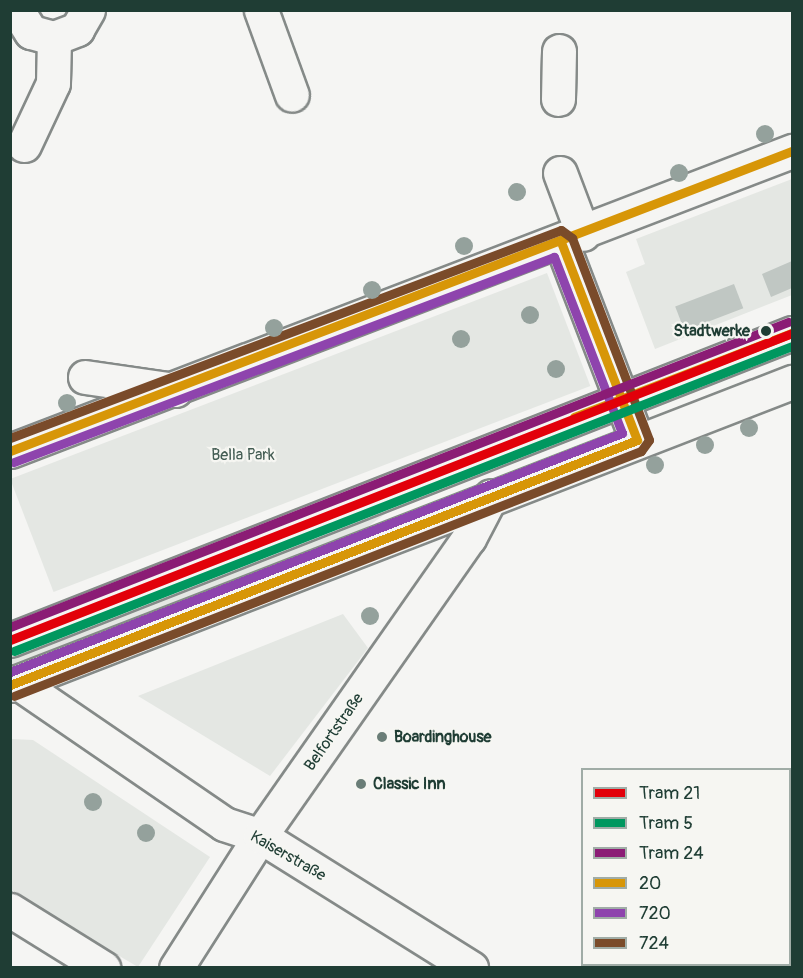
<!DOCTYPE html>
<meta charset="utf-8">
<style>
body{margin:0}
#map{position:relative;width:803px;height:978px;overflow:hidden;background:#f5f5f3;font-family:Pangolin,sans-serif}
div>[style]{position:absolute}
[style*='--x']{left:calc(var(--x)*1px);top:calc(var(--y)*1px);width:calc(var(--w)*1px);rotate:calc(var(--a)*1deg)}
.green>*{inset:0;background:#e4e7e3;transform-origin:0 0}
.water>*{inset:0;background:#c0c7c3;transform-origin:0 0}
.roads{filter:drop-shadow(2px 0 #858a88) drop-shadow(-2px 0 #858a88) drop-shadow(0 2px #858a88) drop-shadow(0 -2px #858a88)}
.minor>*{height:33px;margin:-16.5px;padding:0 16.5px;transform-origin:16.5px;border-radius:16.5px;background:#f5f5f3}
.major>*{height:33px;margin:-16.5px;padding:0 16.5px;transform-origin:16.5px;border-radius:16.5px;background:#f5f5f3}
.bus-1>*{height:9px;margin:-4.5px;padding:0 4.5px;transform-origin:4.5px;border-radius:4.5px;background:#d79608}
.bus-2>*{height:9px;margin:-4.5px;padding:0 4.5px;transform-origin:4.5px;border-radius:4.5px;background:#8e44ad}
.bus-3>*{height:9px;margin:-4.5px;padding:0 4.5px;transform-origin:4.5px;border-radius:4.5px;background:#7a4b2a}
.tram-1>*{height:9px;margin:-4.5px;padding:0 4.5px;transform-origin:4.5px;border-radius:4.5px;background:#e2000a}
.tram-2>*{height:9px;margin:-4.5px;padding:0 4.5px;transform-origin:4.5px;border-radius:4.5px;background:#00975f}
.tram-3>*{height:9px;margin:-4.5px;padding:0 4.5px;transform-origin:4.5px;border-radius:4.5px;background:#8b1c75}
.trees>*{width:18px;height:18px;margin:-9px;border-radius:50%;background:#94a19c}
.dots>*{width:16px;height:16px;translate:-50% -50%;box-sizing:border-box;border:3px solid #f6f6f2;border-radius:50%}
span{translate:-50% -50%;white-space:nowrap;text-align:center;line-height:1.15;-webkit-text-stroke:4.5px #f6f6f2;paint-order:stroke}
.stop-label{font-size:16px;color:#1f3d34;font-weight:700}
.right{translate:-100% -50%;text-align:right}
.park-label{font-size:16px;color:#445d54}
.street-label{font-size:16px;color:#1f3d34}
.poi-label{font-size:16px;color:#1f3d34;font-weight:700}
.left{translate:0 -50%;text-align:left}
.frame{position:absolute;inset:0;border:12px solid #1f3d34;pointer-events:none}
.legend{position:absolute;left:581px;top:768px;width:210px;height:198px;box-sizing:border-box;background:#f6f6f2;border:2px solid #a0aca6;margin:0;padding:8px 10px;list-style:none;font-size:18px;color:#1f3d34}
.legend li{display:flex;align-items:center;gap:12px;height:30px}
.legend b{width:30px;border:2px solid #a0aca6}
</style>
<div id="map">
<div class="green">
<i style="clip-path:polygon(792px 179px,792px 295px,655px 349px,626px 272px,645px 264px,636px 239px)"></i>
<i style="left:547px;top:273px;width:121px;height:575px;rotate:69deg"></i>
<i style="clip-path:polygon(399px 504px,359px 533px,11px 668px,11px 645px)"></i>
<i style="clip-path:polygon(343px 614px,368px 648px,270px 776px,138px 696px)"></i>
<i style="clip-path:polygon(12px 739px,33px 740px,210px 857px,138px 967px,11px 892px)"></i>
</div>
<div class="water">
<i style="clip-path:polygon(792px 261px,792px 288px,771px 297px,762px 274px)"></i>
<i style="left:734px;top:284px;width:26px;height:63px;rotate:69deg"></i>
</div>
<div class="roads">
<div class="minor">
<i style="--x:17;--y:10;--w:26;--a:58"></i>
<i style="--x:31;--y:32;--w:24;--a:15"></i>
<i style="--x:54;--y:38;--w:25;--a:-21"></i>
<i style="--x:77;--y:29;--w:22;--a:-60"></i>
<i style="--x:261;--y:10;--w:90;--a:70"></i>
<i style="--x:558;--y:99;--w:48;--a:-88.8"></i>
<i style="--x:24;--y:145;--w:68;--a:-64.9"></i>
<i style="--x:53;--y:83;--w:45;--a:-88.7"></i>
<i style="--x:560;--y:173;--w:65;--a:69.3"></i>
<i style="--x:561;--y:242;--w:212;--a:69"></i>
<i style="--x:85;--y:377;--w:91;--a:8.2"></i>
<i style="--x:10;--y:640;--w:840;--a:-21.43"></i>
<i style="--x:17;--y:682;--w:251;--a:34.4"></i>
<i style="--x:224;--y:824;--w:38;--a:18"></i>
<i style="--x:260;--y:836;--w:249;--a:32"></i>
<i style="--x:10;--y:910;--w:110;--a:31.9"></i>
<i style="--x:176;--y:968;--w:156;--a:-57.5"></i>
<i style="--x:260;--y:836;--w:364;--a:-55"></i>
<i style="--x:469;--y:538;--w:47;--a:-62.4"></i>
</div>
<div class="major">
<i style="--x:10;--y:451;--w:838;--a:-20.99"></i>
<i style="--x:10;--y:685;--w:839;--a:-21.18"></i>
</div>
</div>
<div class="bus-1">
<i style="--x:574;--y:417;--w:234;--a:-21.1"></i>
<i style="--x:10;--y:451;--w:838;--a:-20.99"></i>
<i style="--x:10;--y:685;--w:673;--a:-21.34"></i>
<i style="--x:637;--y:440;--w:212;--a:-111"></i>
</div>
<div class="bus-2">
<i style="--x:10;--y:672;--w:657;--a:-21.33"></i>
<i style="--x:622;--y:433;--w:189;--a:-111.1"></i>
<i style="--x:554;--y:257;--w:578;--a:159.21"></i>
</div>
<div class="bus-3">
<i style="--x:10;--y:438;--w:589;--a:-20.68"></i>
<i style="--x:561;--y:230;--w:14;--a:36"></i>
<i style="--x:572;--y:238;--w:216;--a:69.1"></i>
<i style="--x:649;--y:440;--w:14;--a:126"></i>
<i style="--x:641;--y:451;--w:673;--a:158.66"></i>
</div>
<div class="tram-1">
<i style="--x:10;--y:640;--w:840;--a:-21.43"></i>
</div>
<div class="tram-2">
<i style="--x:14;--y:651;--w:836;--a:-21.41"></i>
</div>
<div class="tram-3">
<i style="--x:10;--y:627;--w:836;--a:-21.41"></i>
</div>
<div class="trees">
<i style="left:765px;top:134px"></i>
<i style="left:679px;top:173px"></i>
<i style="left:517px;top:192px"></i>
<i style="left:464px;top:246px"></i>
<i style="left:372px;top:290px"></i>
<i style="left:530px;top:315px"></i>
<i style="left:274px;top:328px"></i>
<i style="left:461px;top:339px"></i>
<i style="left:556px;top:369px"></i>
<i style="left:67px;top:403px"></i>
<i style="left:749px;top:428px"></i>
<i style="left:705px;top:445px"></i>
<i style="left:655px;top:465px"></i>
<i style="left:370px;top:616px"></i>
<i style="left:93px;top:802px"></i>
<i style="left:146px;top:833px"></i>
</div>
<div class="dots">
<i style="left:766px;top:331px;background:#1f3d34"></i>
<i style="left:382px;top:737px;background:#6a7d77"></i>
<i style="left:361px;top:784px;background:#6a7d77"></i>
</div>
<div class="stop-label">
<span class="right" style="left:750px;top:331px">Stadtwerke</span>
</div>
<div class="park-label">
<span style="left:243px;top:455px">Bella Park</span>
</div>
<div class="street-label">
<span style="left:334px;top:732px;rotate:-55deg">Belfortstraße</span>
<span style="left:288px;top:856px;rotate:30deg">Kaiserstraße</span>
</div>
<div class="poi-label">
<span class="left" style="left:394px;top:737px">Boardinghouse</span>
<span class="left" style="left:373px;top:784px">Classic Inn</span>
</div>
<div class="frame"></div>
<ul class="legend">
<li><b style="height:8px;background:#e2000a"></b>Tram 21</li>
<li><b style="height:8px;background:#00975f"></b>Tram 5</li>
<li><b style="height:8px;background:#8b1c75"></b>Tram 24</li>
<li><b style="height:8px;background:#d79608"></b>20</li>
<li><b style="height:8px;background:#8e44ad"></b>720</li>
<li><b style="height:8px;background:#7a4b2a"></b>724</li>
</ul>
</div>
